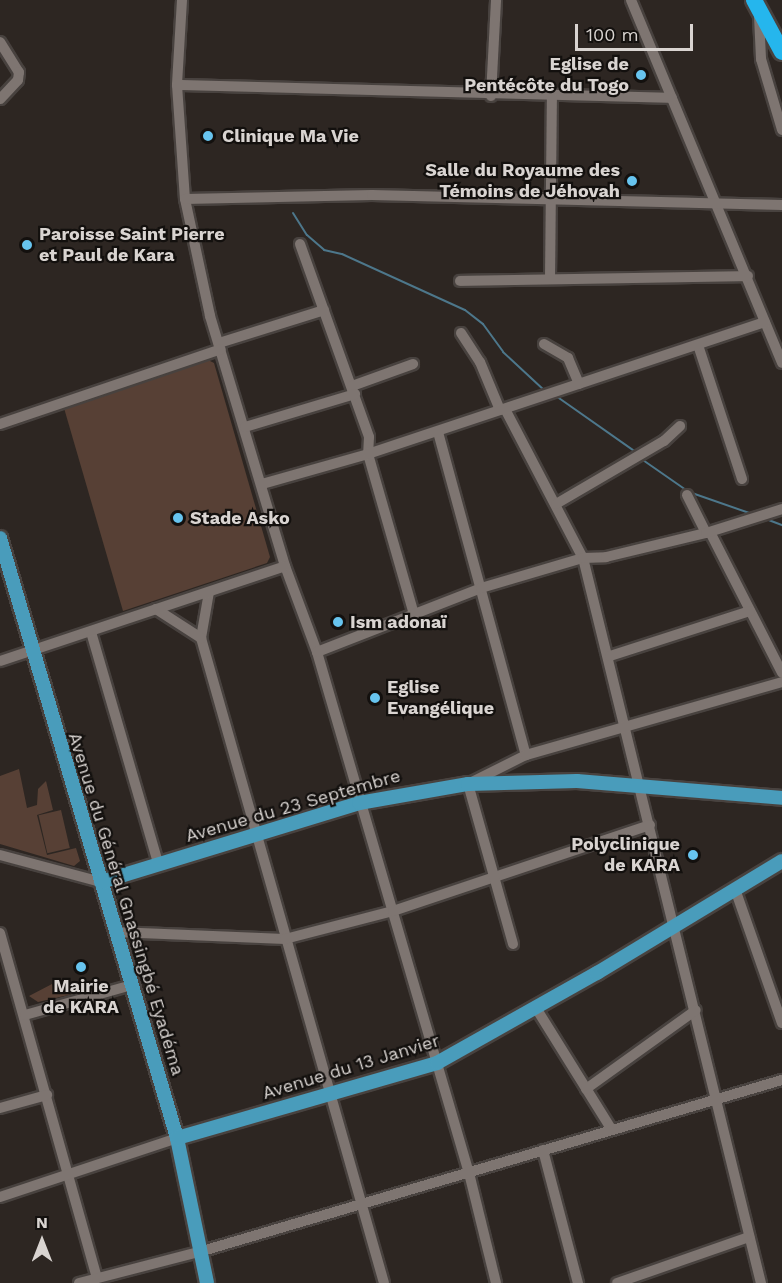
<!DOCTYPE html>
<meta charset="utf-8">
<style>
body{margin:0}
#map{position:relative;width:782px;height:1283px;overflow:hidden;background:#2d2622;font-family:"Work Sans",sans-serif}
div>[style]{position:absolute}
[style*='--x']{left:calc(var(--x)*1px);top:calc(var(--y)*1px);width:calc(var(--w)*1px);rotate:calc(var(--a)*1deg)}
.green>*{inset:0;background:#574035;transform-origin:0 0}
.stream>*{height:2px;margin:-1px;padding:0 1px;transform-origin:1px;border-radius:1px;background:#4d778b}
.roads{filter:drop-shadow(2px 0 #48423f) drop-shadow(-2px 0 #48423f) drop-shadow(0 2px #48423f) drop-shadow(0 -2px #48423f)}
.minor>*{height:10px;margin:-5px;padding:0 5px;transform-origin:5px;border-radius:5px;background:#7e7571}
.major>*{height:14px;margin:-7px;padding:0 7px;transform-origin:7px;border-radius:7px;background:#499cbb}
.highway>*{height:16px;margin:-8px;padding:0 8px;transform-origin:8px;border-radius:8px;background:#25b6ed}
.dots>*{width:16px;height:16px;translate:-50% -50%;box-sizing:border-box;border:3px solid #13100e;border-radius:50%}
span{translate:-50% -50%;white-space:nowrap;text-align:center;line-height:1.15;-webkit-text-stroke:4.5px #13100e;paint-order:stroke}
.poi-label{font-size:18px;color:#d9d4d1;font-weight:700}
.right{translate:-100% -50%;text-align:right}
.left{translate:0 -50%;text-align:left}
.street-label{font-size:18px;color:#d9d4d1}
.north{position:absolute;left:12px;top:1211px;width:60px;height:60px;-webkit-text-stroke:4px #13100e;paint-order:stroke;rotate:0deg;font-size:16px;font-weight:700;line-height:24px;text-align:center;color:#d9d4d1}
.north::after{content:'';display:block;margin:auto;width:21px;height:27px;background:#d9d4d1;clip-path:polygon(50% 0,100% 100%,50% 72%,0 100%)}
.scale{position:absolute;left:575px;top:24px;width:118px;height:27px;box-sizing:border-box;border:3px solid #d9d4d1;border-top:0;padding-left:8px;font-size:18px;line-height:21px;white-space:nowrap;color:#d9d4d1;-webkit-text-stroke:4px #13100e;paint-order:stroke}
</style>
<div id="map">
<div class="green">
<i style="clip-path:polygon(208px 360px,214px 363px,270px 557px,267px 563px,123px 611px,64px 408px)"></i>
<i style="clip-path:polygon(19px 769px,27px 808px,37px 805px,38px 789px,46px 781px,53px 810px,37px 815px,47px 855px,76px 848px,80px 861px,74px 866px,0 844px,0 776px)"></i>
<i style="left:61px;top:810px;width:39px;height:23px;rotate:77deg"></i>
<i style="clip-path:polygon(52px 984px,55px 992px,78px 989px,77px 993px,38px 1002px,29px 996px)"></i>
</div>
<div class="stream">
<i style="--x:293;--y:213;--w:26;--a:58"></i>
<i style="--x:307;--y:235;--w:23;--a:41"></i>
<i style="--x:324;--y:250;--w:18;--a:13"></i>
<i style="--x:342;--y:254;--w:135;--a:24.5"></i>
<i style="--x:465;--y:310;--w:23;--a:38"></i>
<i style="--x:483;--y:324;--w:34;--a:54"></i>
<i style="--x:503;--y:352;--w:57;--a:42.9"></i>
<i style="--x:556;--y:396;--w:99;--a:35.1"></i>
<i style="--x:640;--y:458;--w:60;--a:34.8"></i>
<i style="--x:689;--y:492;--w:67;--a:19.2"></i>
<i style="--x:766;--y:519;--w:17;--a:21"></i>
</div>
<div class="roads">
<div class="minor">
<i style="--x:182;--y:0;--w:85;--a:93.4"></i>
<i style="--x:177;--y:85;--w:114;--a:86"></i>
<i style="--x:185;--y:199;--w:120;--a:77.9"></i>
<i style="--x:210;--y:316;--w:261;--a:73.3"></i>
<i style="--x:285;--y:566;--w:92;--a:69.6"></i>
<i style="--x:317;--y:652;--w:543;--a:73.74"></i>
<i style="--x:469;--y:1173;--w:113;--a:76.2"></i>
<i style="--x:631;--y:0;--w:393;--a:67.4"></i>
<i style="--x:759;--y:16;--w:43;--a:87.3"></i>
<i style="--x:761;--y:59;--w:74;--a:73.5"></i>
<i style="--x:0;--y:42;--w:36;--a:58"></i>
<i style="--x:19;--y:72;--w:8;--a:97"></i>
<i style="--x:18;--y:80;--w:26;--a:133"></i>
<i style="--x:177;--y:85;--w:495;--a:1.5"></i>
<i style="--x:491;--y:96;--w:96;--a:-87"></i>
<i style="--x:185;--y:199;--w:187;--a:-1.2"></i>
<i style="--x:372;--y:195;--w:410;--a:1.4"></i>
<i style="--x:300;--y:244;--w:205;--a:70.3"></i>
<i style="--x:369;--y:437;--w:17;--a:93"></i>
<i style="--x:368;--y:454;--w:166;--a:74"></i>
<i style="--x:550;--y:279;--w:183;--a:-89.4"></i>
<i style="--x:460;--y:281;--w:288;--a:-1"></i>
<i style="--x:461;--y:333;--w:35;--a:57"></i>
<i style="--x:480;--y:362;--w:52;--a:67.4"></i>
<i style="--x:219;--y:343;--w:110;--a:-17.4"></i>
<i style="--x:544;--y:344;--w:28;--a:30"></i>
<i style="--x:568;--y:358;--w:28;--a:67"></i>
<i style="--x:698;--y:345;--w:141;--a:71.8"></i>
<i style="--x:352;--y:386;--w:65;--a:-19.8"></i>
<i style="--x:505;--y:409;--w:168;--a:62.4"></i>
<i style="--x:583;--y:558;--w:747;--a:76.21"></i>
<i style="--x:0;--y:424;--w:233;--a:-18.7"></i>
<i style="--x:245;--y:427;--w:115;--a:-16.7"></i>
<i style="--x:438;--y:432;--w:335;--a:74.8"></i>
<i style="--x:262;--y:484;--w:110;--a:-15.8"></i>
<i style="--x:368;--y:454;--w:418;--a:-18.4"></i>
<i style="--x:687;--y:495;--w:42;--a:63.4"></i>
<i style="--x:556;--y:504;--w:125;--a:-30.3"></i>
<i style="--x:664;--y:441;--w:22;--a:-43"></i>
<i style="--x:710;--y:532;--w:158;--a:62.9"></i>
<i style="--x:209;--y:592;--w:47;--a:99.9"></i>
<i style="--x:201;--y:638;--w:670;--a:74.16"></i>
<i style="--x:156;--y:609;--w:54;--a:32.8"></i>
<i style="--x:91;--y:632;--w:240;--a:73.8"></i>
<i style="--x:317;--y:652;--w:176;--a:-21.3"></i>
<i style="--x:481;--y:588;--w:106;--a:-16.4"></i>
<i style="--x:583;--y:558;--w:23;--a:-2"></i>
<i style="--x:606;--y:557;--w:103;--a:-13.5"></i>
<i style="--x:706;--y:533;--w:80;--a:-17.5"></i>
<i style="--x:610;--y:656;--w:147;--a:-17.8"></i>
<i style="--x:0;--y:661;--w:300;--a:-18.4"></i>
<i style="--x:0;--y:855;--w:105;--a:15"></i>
<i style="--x:735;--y:889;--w:142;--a:70.7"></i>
<i style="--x:116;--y:932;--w:169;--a:2.4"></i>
<i style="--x:285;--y:939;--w:112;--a:-14.5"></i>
<i style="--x:393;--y:911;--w:271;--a:-18.5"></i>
<i style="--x:0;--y:933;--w:358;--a:74.3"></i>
<i style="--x:513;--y:944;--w:166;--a:-105.7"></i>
<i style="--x:468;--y:784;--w:65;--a:-26.6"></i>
<i style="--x:526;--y:755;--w:266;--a:-15.9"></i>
<i style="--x:536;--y:1008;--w:140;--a:58.1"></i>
<i style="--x:25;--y:1015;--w:111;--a:-15.7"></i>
<i style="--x:586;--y:1089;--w:135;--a:-35.7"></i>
<i style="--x:0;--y:1108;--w:49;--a:-15.5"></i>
<i style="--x:543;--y:1150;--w:138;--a:75.3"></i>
<i style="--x:0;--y:1197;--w:187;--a:-18.4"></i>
<i style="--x:79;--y:1283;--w:124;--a:-14.5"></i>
<i style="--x:199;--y:1252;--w:608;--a:-16.44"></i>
<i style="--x:617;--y:1283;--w:140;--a:-19.2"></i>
</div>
<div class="major">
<i style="--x:0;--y:538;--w:626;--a:73.56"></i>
<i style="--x:177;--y:1138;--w:148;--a:78.3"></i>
<i style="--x:101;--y:882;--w:270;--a:-17"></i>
<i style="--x:359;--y:803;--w:111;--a:-9.9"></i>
<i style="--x:468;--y:784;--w:109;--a:-1.6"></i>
<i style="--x:577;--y:781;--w:206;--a:4.7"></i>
<i style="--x:177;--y:1138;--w:271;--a:-16.1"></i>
<i style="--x:437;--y:1063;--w:184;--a:-29.4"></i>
<i style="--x:597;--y:973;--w:216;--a:-31.2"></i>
</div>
<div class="highway">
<i style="--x:754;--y:0;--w:59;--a:61.7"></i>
</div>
</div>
<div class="dots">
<i style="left:641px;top:75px;background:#67c4ef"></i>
<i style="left:208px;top:136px;background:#67c4ef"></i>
<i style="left:632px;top:181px;background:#67c4ef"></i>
<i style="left:27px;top:245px;background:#67c4ef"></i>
<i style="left:178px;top:518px;background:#67c4ef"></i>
<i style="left:338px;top:622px;background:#67c4ef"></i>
<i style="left:375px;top:698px;background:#67c4ef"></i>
<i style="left:693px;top:855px;background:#67c4ef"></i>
<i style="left:81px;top:967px;background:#67c4ef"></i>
</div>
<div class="poi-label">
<span class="right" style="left:629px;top:75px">Eglise de<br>Pentécôte du Togo</span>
<span class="left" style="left:222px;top:136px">Clinique Ma Vie</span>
<span class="right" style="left:620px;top:181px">Salle du Royaume des<br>Témoins de Jéhovah</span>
<span class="left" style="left:39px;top:245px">Paroisse Saint Pierre<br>et Paul de Kara</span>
<span class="left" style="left:190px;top:518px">Stade Asko</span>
<span class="left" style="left:350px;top:622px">Ism adonaï</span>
<span class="left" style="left:387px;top:698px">Eglise<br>Evangélique</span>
<span class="right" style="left:680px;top:855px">Polyclinique<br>de KARA</span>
<span style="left:81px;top:997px">Mairie<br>de KARA</span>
</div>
<div class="street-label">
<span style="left:293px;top:806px;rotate:-16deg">Avenue du 23 Septembre</span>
<span style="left:126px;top:904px;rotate:73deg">Avenue du Général Gnassingbé Eyadéma</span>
<span style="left:351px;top:1067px;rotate:-17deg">Avenue du 13 Janvier</span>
</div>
<div class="north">N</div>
<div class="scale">100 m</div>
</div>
